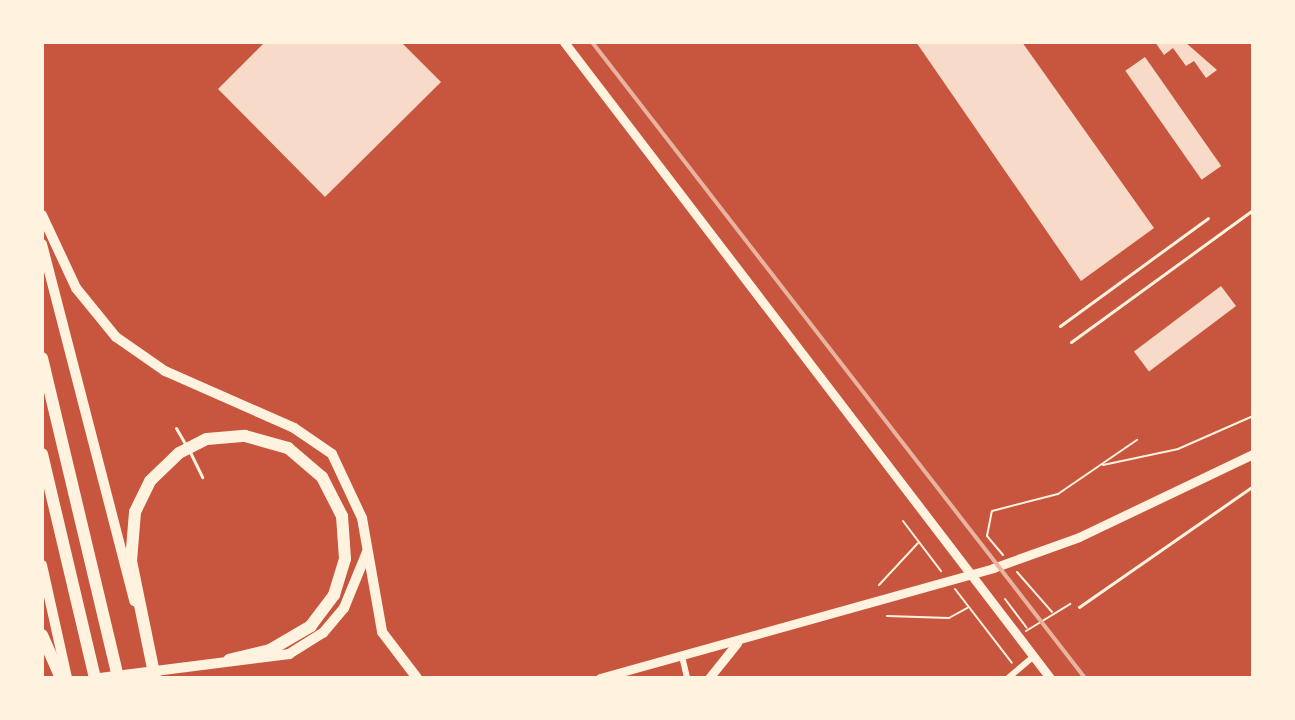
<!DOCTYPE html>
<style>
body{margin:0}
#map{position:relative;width:1295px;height:720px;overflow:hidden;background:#c8553d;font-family:Figtree,sans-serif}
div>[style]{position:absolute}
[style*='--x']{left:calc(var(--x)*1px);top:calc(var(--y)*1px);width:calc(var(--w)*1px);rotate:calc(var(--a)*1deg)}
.building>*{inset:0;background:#f7dbc8;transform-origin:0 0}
.path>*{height:2px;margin:-1px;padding:0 1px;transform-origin:1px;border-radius:1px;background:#fff3e0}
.service>*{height:3px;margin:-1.5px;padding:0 1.5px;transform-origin:1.5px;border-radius:1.5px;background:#fff3e0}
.minor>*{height:6px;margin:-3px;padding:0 3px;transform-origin:3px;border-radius:3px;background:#fff3e0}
.secondary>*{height:9px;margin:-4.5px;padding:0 4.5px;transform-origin:4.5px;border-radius:4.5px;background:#fff3e0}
.primary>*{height:10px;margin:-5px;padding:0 5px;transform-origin:5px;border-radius:5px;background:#fff3e0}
.motorway>*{height:12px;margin:-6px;padding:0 6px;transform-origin:6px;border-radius:6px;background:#fff3e0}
.rail>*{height:4px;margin:-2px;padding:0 2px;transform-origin:2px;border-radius:2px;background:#e9b49f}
span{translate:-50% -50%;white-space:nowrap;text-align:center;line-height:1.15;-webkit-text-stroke:6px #fff3e0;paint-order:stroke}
.frame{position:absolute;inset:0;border:44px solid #fff3e0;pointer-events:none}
</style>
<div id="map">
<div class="building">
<i style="clip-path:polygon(265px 42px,401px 42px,441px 82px,325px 197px,218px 89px)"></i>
<i style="clip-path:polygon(916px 42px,1022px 42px,1154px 228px,1081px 281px)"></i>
<i style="clip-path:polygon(1155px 42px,1185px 42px,1217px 70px,1206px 78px,1194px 61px,1186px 66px,1173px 48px,1164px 55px)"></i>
<i style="left:1145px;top:57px;width:133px;height:24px;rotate:55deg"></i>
<i style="left:1221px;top:286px;width:25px;height:109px;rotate:53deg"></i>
</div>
<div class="path">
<i style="--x:1103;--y:465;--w:77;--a:-12"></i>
<i style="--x:1178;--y:449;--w:82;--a:-23.7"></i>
<i style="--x:903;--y:521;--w:63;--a:52.8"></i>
<i style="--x:1003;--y:555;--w:25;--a:-130"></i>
<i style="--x:987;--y:536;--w:25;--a:-79"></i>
<i style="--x:992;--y:511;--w:68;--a:-14.4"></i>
<i style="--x:1058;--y:494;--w:96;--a:-34.4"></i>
<i style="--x:1017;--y:572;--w:53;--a:48.8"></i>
<i style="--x:879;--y:585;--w:57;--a:-47.1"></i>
<i style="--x:955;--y:589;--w:93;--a:52.4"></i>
<i style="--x:1005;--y:599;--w:36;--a:53"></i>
<i style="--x:887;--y:616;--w:62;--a:1.8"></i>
<i style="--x:949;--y:618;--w:21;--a:-29"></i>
<i style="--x:1026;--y:631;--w:52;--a:-31.5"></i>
</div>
<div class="service">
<i style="--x:1060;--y:326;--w:183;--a:-36.1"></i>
<i style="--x:1071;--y:342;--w:225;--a:-36"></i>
<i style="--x:176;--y:428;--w:20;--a:60"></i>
<i style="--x:190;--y:452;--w:28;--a:64"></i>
<i style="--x:1079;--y:607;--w:212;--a:-34.8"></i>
</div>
<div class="minor">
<i style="--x:682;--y:656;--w:23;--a:77"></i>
<i style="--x:1008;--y:678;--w:31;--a:-40"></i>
</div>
<div class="secondary">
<i style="--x:564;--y:42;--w:800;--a:52.61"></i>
<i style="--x:600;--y:678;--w:408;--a:-15.6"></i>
<i style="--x:993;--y:568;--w:91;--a:-19.8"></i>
<i style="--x:1079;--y:537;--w:193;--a:-25.5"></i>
<i style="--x:709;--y:678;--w:45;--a:-51.3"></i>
</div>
<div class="primary">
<i style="--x:42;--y:215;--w:81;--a:65"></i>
<i style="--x:76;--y:288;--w:63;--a:50.8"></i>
<i style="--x:116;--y:337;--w:60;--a:34.8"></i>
<i style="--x:165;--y:371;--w:141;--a:23.8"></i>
<i style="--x:294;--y:428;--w:46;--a:34.4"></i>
<i style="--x:332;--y:454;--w:71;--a:64.9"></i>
<i style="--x:362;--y:518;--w:116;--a:80"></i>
<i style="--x:382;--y:632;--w:58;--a:52.7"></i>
<i style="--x:42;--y:244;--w:369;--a:75.5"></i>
<i style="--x:42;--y:565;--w:116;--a:77.5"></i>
<i style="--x:100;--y:678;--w:191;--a:-7.2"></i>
<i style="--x:289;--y:654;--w:40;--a:-32"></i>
<i style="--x:323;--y:633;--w:33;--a:-50"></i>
<i style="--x:344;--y:608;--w:61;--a:-67.7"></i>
</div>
<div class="motorway">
<i style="--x:42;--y:358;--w:329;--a:76.6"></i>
<i style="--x:42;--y:454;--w:230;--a:76.7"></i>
<i style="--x:42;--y:635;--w:47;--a:66.2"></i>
<i style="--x:155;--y:678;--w:119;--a:-101.6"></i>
<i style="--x:131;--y:561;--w:49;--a:-85.3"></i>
<i style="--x:135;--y:512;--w:34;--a:-64"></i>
<i style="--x:150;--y:481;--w:40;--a:-44"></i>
<i style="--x:179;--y:453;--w:31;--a:-27"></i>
<i style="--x:207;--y:439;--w:38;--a:-5"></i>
<i style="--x:245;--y:436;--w:45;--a:15.6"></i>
<i style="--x:288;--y:448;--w:45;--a:40.5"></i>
<i style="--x:322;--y:477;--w:44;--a:62.9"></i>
<i style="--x:342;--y:516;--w:43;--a:86"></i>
<i style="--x:345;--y:559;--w:38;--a:107"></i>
<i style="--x:334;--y:595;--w:39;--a:127"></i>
<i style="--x:311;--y:626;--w:48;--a:149.7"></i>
<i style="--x:270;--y:650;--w:42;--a:166.3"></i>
</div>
<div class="rail">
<i style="--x:592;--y:42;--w:805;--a:52.22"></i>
</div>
<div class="frame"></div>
</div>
